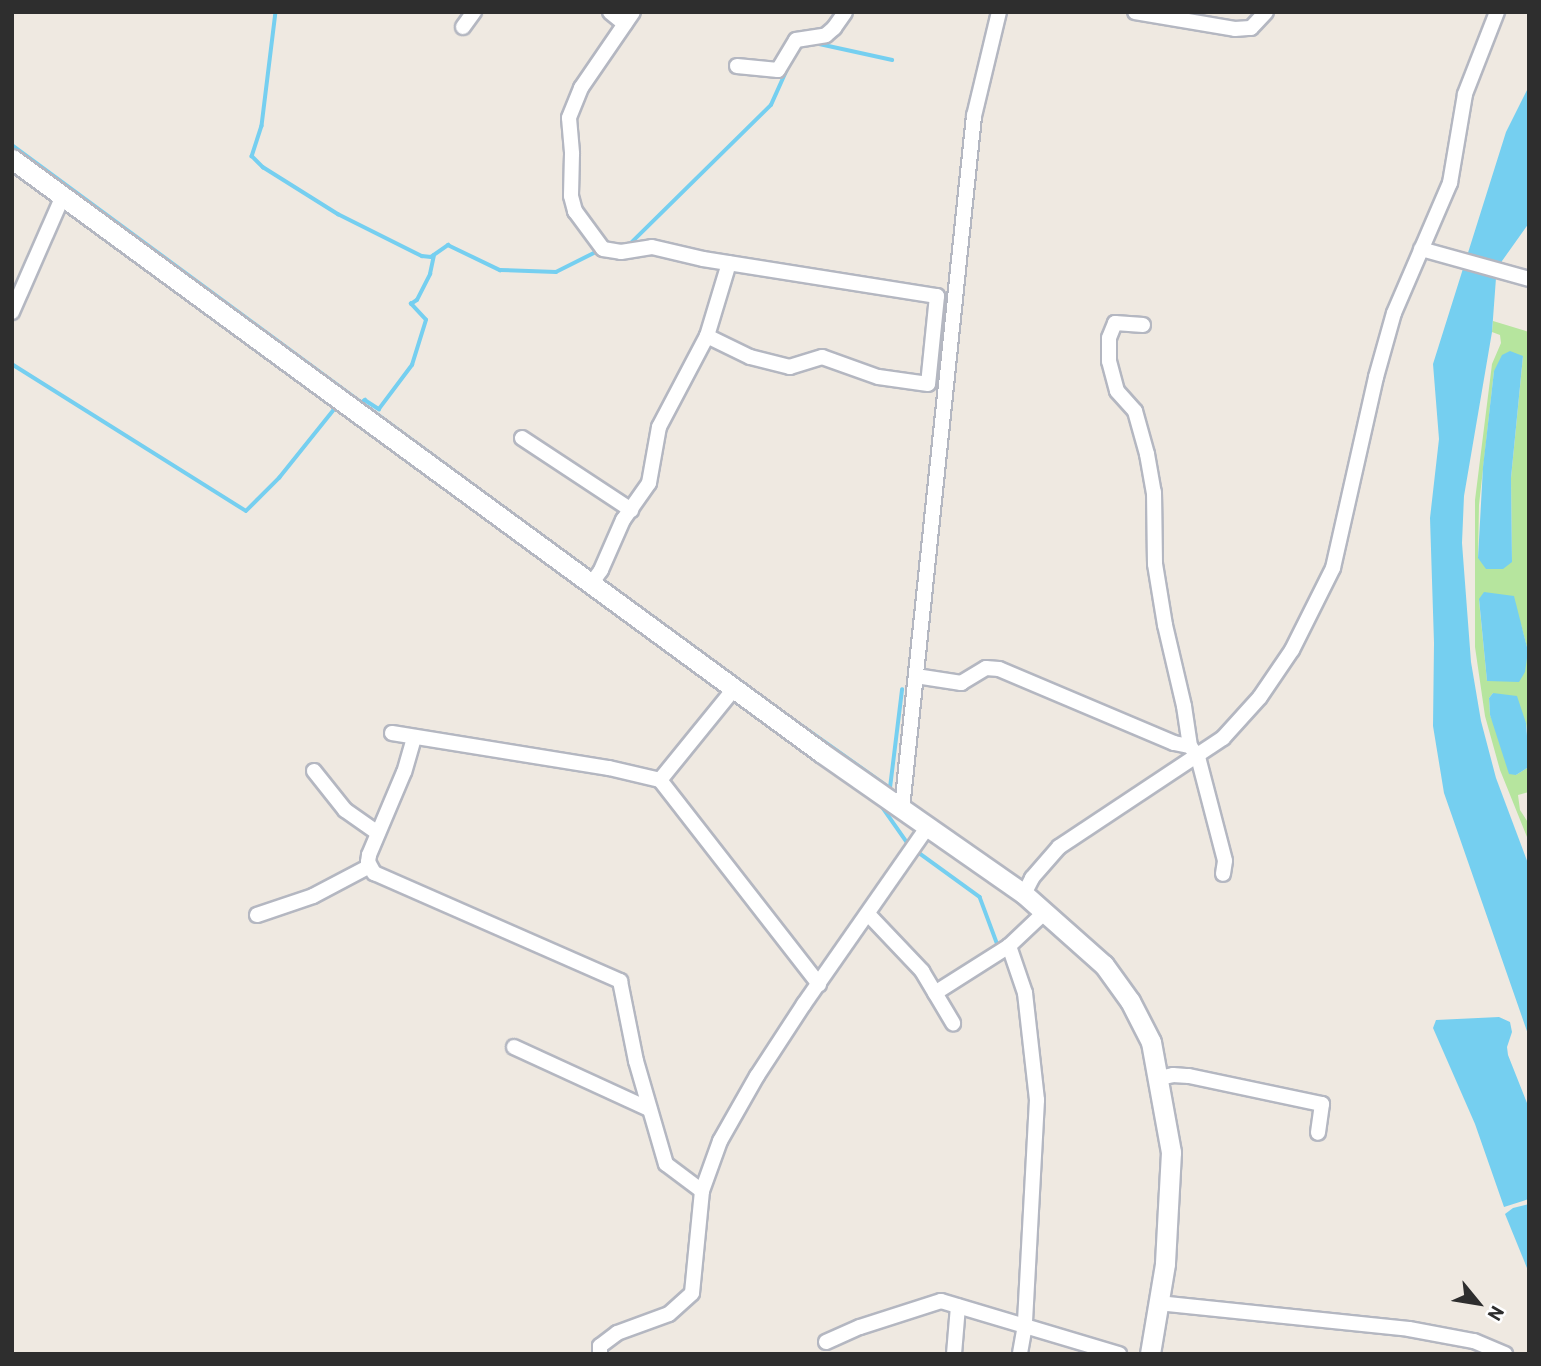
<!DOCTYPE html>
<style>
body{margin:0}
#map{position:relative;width:1541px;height:1366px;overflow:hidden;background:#efe9e1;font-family:Barlow,sans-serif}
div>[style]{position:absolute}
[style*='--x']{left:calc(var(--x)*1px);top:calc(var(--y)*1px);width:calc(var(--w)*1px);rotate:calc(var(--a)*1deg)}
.green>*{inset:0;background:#b6e59e}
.water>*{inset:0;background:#75cff0}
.stream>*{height:3.5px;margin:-1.75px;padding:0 1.75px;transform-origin:1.75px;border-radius:1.75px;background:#75cff0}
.roads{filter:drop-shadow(2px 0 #b4b7c1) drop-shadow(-2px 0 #b4b7c1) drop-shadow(0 2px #b4b7c1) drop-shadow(0 -2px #b4b7c1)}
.street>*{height:14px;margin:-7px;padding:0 7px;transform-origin:7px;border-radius:7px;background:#fff}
.secondary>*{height:19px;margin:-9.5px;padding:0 9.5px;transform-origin:9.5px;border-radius:9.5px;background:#fff}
span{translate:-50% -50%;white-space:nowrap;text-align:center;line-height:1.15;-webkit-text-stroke:5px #fff;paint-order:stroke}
.frame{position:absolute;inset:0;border:14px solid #2e2e2e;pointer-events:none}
.north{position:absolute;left:1443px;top:1268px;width:70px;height:70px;-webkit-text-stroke:5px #fff;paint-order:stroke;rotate:120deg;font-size:19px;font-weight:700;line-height:28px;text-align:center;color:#2e2e2e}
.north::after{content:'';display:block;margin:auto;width:24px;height:32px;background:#2e2e2e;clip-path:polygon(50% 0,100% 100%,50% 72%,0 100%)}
</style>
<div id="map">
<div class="green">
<i style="clip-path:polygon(evenodd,1493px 321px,1529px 332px,1529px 745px,1526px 723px,1493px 693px,1489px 698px,1490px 715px,1516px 775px,1527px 768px,1529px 761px,1529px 792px,1518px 795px,1520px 810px,1529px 824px,1529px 842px,1500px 770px,1485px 716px,1475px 647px,1475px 500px,1492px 364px,1501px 343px,1500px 335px,1492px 332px,1493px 321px,1523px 356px,1511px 478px,1512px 562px,1478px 558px,1479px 505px,1494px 371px,1523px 356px,1493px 321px,1479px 600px,1521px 625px,1528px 651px,1487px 681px,1479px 600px)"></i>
</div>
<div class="water">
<i style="clip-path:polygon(1529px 86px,1529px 223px,1502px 261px,1496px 278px,1492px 332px,1464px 496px,1462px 543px,1471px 662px,1481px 721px,1496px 778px,1529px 866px,1529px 1037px,1444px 793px,1433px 726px,1434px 643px,1430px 518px,1439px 439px,1433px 364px,1506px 132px)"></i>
<i style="clip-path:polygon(1510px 351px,1523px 356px,1511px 478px,1512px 562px,1503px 569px,1486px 569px,1478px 558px,1483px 467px,1494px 371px,1502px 355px)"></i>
<i style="clip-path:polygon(1484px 592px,1514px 596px,1528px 651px,1525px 672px,1519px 682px,1487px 681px,1479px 599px)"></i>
<i style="clip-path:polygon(1493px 693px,1517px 696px,1526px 723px,1529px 761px,1527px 768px,1516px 775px,1509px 774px,1490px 715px,1489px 698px)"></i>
<i style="clip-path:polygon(1499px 1017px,1510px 1022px,1512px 1032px,1507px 1047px,1508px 1055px,1529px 1108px,1529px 1199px,1504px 1207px,1475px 1124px,1433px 1028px,1436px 1020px)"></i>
<i style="clip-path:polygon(1529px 1204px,1529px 1273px,1505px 1214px,1513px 1208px)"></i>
</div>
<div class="stream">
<i style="--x:276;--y:12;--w:115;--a:97"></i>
<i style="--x:262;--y:126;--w:32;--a:108"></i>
<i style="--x:252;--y:156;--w:16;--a:45"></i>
<i style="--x:263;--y:167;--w:89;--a:32.1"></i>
<i style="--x:338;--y:214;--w:94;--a:26.6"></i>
<i style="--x:422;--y:256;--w:9;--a:6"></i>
<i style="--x:431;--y:257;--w:21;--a:-35"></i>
<i style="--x:448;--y:245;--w:58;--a:25.7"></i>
<i style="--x:500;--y:270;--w:56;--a:2"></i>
<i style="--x:556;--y:272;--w:47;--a:-26.6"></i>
<i style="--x:815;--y:43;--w:79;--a:12.4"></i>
<i style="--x:12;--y:145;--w:688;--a:36.37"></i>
<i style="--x:629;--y:245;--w:199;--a:-44.6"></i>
<i style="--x:771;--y:105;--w:44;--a:-65.8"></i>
<i style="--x:12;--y:364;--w:276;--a:32.1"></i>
<i style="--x:246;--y:511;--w:47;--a:-45"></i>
<i style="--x:279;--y:478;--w:91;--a:-51.2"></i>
<i style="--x:361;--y:403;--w:5;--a:-37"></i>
<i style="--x:365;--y:400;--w:17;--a:33"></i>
<i style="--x:379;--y:409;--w:55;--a:-53.1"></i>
<i style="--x:412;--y:365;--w:47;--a:-72.7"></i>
<i style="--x:426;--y:320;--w:22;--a:-133"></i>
<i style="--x:411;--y:304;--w:7;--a:-34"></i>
<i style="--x:417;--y:300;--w:29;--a:-63"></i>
<i style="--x:430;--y:274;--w:19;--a:-78"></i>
<i style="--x:417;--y:468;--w:27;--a:36"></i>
<i style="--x:603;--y:580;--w:171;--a:36.2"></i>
<i style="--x:752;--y:690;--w:169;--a:35.4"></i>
<i style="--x:890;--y:788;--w:99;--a:-83"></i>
<i style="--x:881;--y:805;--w:49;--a:55"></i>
<i style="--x:915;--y:850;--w:80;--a:35.9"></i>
<i style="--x:980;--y:897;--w:54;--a:69.6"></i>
</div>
<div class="roads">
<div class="street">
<i style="--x:610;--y:12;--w:19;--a:39"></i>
<i style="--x:633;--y:12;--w:92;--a:124.4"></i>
<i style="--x:581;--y:88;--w:32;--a:112"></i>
<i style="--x:569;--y:118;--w:36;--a:85"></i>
<i style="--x:572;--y:154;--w:42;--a:91.4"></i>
<i style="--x:571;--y:196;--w:16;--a:75"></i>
<i style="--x:575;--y:211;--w:47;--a:53.6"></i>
<i style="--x:603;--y:249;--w:18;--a:9"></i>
<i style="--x:621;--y:252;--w:31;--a:-9"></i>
<i style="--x:652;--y:247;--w:52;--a:13.2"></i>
<i style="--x:703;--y:259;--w:237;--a:9"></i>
<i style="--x:937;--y:296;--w:88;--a:95.8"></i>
<i style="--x:928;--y:384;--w:50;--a:-172"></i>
<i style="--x:878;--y:377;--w:59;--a:-160.3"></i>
<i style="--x:822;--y:357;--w:34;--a:163"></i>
<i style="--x:790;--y:367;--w:41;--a:-166"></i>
<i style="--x:750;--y:357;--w:48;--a:-154"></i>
<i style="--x:1135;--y:12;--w:101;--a:9.6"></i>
<i style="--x:1235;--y:29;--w:16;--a:-4"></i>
<i style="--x:1251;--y:28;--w:22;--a:-47"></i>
<i style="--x:463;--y:27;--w:19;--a:-54"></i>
<i style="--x:737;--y:66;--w:41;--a:5.6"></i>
<i style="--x:778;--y:70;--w:35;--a:-59"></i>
<i style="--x:796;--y:40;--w:30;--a:-9"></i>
<i style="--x:826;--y:35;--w:11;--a:-41"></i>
<i style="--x:834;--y:28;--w:19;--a:-55"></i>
<i style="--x:1421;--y:249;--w:112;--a:15.5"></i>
<i style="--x:12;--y:312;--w:127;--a:-66.3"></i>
<i style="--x:1143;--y:325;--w:28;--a:-176"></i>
<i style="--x:1115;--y:323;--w:16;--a:112"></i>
<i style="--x:1109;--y:338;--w:23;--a:90"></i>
<i style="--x:1109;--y:361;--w:31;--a:75"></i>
<i style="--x:1117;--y:391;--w:27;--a:48"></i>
<i style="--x:1135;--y:411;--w:45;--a:74.4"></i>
<i style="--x:1147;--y:454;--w:39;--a:80"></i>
<i style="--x:1154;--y:492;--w:72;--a:89.2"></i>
<i style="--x:1155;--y:564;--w:62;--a:80.7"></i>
<i style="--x:1165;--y:625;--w:83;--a:76.8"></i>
<i style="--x:1184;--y:706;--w:40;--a:81.5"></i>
<i style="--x:1190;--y:746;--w:14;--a:54"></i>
<i style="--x:1198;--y:757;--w:107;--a:75.4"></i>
<i style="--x:1225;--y:861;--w:13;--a:99"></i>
<i style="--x:522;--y:438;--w:131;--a:33.4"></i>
<i style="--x:591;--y:584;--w:17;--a:-54"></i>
<i style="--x:601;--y:570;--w:55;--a:-66.3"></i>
<i style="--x:623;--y:520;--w:45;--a:-54.9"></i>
<i style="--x:649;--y:483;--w:57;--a:-79.9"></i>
<i style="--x:659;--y:427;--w:103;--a:-62.2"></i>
<i style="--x:707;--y:336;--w:76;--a:-73.2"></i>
<i style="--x:916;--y:676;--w:46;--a:8.8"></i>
<i style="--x:961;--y:683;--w:29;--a:-31"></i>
<i style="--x:986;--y:668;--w:13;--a:4"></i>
<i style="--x:999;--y:669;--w:190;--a:22.9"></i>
<i style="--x:1174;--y:743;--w:16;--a:11"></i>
<i style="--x:392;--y:733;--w:220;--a:9.2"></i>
<i style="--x:609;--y:768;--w:52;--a:13.2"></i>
<i style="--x:660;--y:780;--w:259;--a:52.1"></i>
<i style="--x:414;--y:738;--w:35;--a:106"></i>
<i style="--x:404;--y:772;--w:90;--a:112.9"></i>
<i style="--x:369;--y:855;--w:7;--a:98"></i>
<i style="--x:368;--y:862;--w:13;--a:61"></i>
<i style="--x:374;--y:873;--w:269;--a:23.7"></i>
<i style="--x:620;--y:981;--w:82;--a:78.7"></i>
<i style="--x:636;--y:1061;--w:107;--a:73.8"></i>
<i style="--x:666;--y:1164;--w:45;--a:36.9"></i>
<i style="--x:314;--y:771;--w:50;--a:51.5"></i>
<i style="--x:345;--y:810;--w:40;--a:34.9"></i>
<i style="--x:660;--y:780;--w:117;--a:-50.9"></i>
<i style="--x:902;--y:808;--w:696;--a:-84.06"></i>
<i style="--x:974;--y:116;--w:107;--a:-76.5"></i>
<i style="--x:1024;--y:894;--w:18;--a:-63"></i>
<i style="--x:1032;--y:878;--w:41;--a:-48.9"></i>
<i style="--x:1059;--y:847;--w:197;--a:-33.6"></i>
<i style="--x:1223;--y:738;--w:55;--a:-47.9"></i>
<i style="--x:1260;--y:697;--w:57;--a:-55.8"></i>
<i style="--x:1292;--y:650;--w:92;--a:-63.4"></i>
<i style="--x:1333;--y:568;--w:196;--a:-77.3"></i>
<i style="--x:1376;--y:377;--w:66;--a:-74.3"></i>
<i style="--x:1394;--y:313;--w:142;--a:-66.7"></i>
<i style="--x:1450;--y:183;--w:90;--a:-80.4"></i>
<i style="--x:1465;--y:94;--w:88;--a:-68.7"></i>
<i style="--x:868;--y:914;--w:79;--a:46.5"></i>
<i style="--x:922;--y:971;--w:61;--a:59.2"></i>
<i style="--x:257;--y:915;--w:59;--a:-18.7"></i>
<i style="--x:313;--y:896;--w:64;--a:-27.8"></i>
<i style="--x:1009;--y:946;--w:50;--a:71.2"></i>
<i style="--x:1025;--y:993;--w:108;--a:83.6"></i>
<i style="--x:1037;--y:1100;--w:225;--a:93.1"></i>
<i style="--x:1025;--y:1325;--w:29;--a:100"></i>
<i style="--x:935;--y:993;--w:88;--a:-32.4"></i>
<i style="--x:1009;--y:946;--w:50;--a:-43.4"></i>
<i style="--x:514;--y:1047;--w:149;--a:24.7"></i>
<i style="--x:1160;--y:1078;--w:13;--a:-13"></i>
<i style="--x:1173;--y:1075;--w:16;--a:4"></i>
<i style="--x:1189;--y:1076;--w:136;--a:11.9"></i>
<i style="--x:1322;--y:1104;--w:29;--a:98"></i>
<i style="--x:1158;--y:1303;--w:252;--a:5.9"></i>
<i style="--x:1409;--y:1329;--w:66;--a:10.5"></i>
<i style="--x:1474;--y:1341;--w:34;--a:23"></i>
<i style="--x:826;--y:1342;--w:37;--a:-24"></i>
<i style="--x:860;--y:1327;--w:85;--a:-17.8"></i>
<i style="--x:941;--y:1301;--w:186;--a:16.6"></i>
<i style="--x:600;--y:1354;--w:8;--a:-90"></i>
<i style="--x:600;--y:1346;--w:21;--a:-37"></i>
<i style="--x:617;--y:1333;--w:55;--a:-20.1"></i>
<i style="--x:669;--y:1314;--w:31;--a:-42"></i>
<i style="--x:692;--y:1293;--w:102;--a:-84.4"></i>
<i style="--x:702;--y:1191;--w:53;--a:-70.2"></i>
<i style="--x:720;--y:1141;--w:75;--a:-60.4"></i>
<i style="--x:757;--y:1076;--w:86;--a:-56.9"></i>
<i style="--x:804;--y:1004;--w:217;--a:-55.1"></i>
<i style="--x:954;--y:1354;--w:48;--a:-85.2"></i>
</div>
<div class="secondary">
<i style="--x:12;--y:159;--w:1004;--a:36.25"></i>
<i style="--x:822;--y:753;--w:246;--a:34.9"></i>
<i style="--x:1024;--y:894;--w:107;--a:41.6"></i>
<i style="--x:1104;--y:965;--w:44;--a:54.2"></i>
<i style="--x:1130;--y:1001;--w:46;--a:62.9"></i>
<i style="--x:1151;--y:1042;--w:112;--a:79.7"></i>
<i style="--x:1171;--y:1152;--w:112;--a:93.1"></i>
<i style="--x:1165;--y:1264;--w:91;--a:99.5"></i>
</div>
</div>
<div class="frame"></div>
<div class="north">N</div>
</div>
